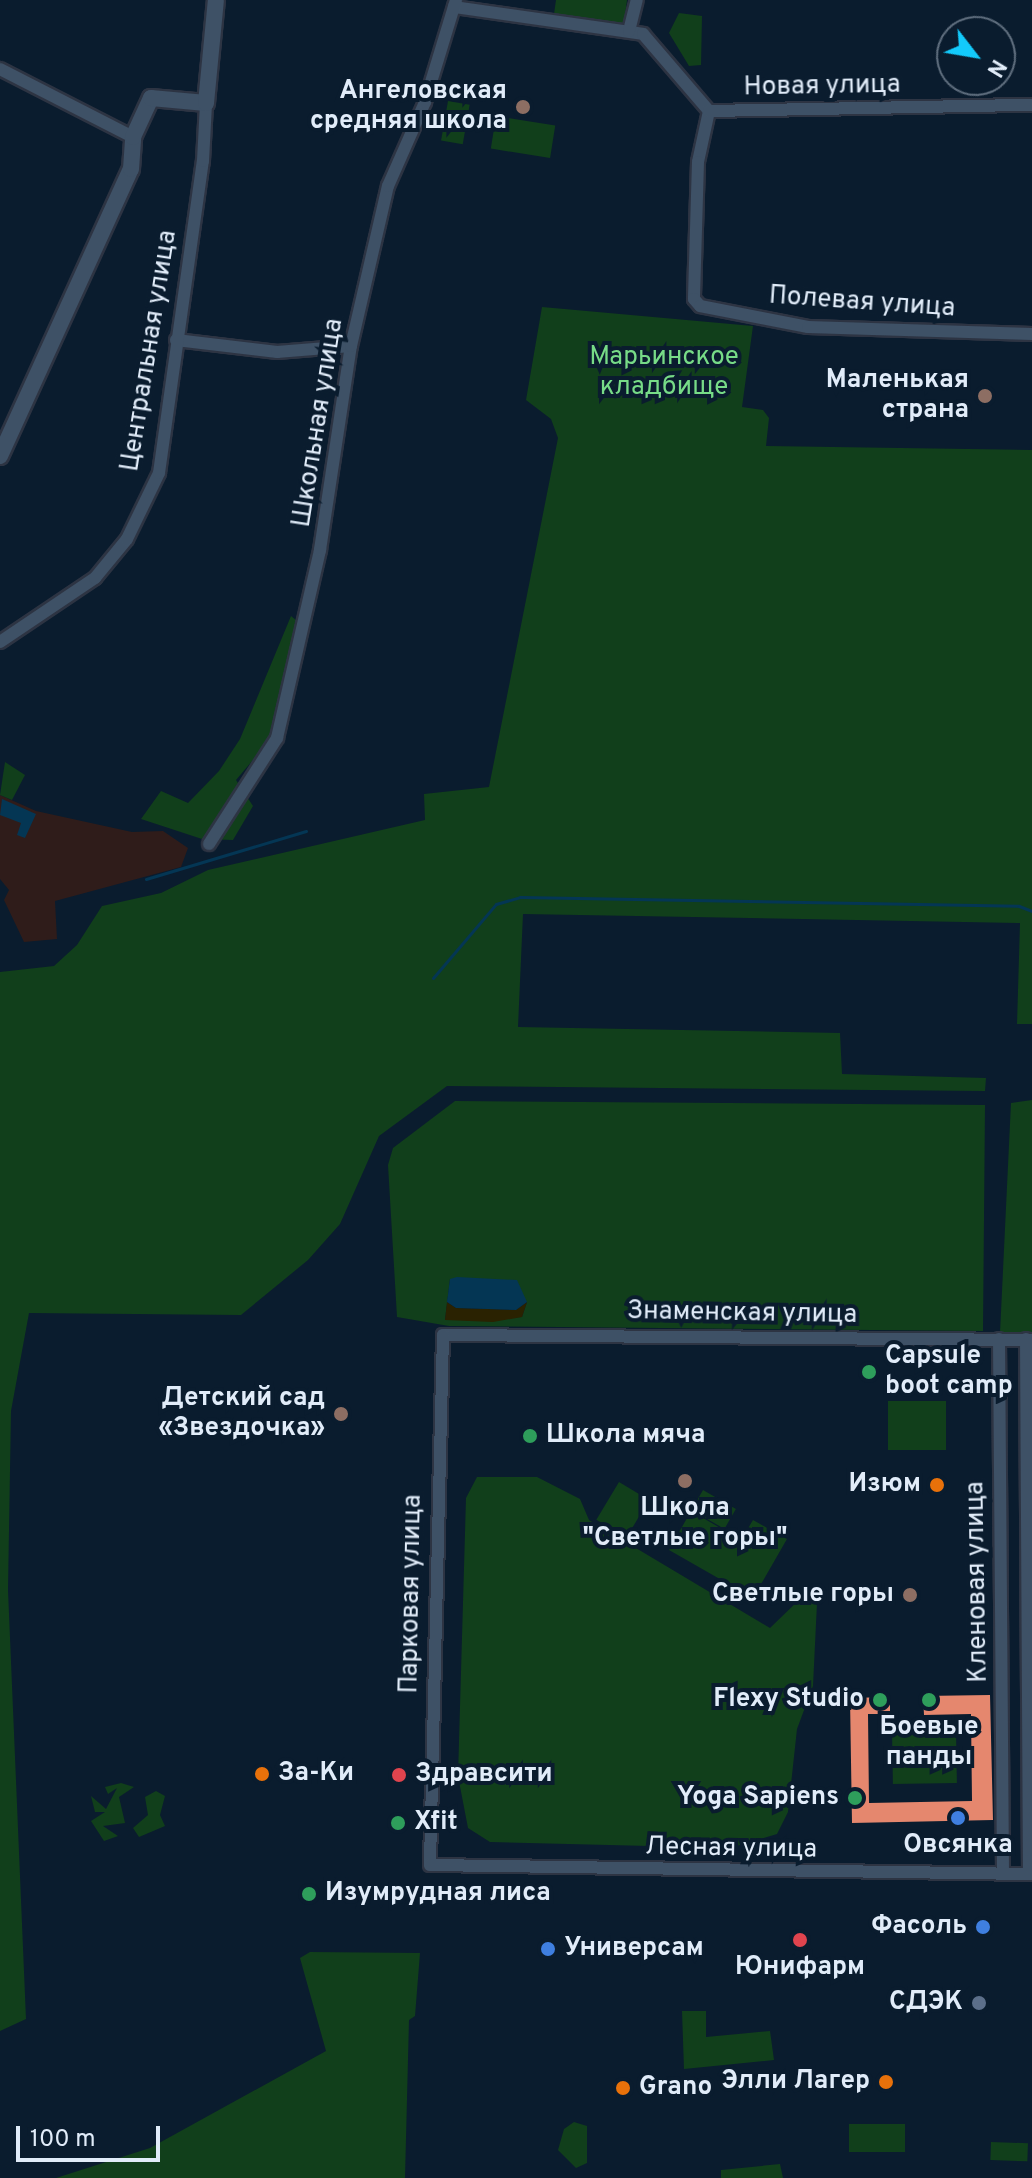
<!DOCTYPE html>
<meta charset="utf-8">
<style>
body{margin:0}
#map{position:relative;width:1032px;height:2178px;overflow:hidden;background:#0a1c2e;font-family:Overpass,sans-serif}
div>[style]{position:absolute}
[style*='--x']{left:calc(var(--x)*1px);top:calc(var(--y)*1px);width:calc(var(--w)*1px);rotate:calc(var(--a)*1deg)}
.commercial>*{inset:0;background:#2f1c1a}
.green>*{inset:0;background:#113f1b;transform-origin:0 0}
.sand>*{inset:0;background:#2a2201}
.water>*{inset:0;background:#043654}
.stream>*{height:3px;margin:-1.5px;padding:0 1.5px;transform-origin:1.5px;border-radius:1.5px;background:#043654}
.building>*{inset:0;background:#e5876e}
.roads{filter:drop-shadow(2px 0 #2d3443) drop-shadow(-2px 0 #2d3443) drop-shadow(0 2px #2d3443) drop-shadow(0 -2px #2d3443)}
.street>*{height:12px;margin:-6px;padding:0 6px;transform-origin:6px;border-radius:6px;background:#3e5166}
.secondary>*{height:16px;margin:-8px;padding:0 8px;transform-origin:8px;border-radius:8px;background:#3e5166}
.dots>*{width:22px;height:22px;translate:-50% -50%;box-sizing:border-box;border:4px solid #0a1c2e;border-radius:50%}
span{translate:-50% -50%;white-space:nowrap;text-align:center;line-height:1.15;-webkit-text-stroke:8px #0a1c2e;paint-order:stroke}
.street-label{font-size:26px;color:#e1ecf9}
.poi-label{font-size:26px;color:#e1ecf9;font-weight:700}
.right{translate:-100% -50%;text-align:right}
.left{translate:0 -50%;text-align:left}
.park-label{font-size:26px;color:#77db87}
.north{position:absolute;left:936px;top:16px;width:80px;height:80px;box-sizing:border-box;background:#0a1c2e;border:2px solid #606f7f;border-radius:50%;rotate:121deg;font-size:22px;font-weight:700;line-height:32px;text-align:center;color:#e1ecf9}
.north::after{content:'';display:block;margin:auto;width:28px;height:36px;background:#13cafb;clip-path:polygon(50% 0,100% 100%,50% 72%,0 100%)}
.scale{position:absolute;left:16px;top:2126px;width:144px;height:36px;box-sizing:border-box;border:4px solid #e1ecf9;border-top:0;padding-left:10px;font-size:24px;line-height:28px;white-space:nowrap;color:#e1ecf9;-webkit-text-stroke:6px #0a1c2e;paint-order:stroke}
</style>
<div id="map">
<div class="commercial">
<i style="clip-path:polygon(0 795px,36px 811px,132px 832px,163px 831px,188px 848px,181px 867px,55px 901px,57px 939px,24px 942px,4px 900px,9px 890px,0 879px)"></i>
</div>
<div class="green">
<i style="clip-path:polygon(556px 0,627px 0,624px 24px,554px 14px)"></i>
<i style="clip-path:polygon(679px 13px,702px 16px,701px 65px,689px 66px,669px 33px)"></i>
<i style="left:448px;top:101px;width:22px;height:40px;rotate:10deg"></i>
<i style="left:496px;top:116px;width:60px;height:33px;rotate:9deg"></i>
<i style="clip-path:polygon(542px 307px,753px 326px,742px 407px,763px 410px,769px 418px,766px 446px,1032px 450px,1032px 1024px,1017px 1024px,1020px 923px,523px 914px,518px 1027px,840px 1033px,842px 1074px,986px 1078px,985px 1091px,447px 1086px,379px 1136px,340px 1224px,308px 1260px,241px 1315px,29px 1313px,11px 1411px,8px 1590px,26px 2019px,0 2031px,0 972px,54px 966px,77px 945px,102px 906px,161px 893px,208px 870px,425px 820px,424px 794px,489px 787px,558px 438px,551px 419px,526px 400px)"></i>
<i style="clip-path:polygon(291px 616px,297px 621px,279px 712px,269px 741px,236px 780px,253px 806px,233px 840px,202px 839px,141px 819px,161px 791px,188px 803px,219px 771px,240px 739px)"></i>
<i style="clip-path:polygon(5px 762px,25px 775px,12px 800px,0 795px)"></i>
<i style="clip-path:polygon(1032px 1100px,1032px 1333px,1000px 1333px,1011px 1103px)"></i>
<i style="clip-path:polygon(evenodd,455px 1101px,985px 1105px,983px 1331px,449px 1326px,397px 1317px,388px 1165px,393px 1148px,455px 1101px,450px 1279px,527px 1302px,522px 1317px,445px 1320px,450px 1279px)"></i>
<i style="left:888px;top:1401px;width:58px;height:49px"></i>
<i style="clip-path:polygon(477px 1477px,537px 1477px,580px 1499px,589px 1520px,770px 1628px,803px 1596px,817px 1603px,813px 1686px,797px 1729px,788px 1812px,777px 1834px,730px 1848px,490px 1842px,468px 1828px,458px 1776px,466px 1498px)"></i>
<i style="left:619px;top:1482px;width:35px;height:44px;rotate:31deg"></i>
<i style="left:703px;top:1490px;width:38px;height:23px;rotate:30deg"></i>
<i style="clip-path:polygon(691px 1511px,741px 1540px,753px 1520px,787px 1539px,753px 1598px,669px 1550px)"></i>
<i style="left:956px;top:1731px;width:52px;height:64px;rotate:89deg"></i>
<i style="clip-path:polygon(121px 1783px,134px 1787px,119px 1797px,125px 1823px,103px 1826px,118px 1836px,104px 1841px,91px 1821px,105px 1812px,95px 1812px,91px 1796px,106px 1809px,117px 1788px,108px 1794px,105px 1787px)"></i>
<i style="clip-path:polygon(156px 1791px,165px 1796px,160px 1815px,165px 1826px,139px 1837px,133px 1828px,148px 1815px,145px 1797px)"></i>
<i style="clip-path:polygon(310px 1952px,420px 1953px,415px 2016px,409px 2020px,405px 2178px,56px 2178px,150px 2148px,326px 2051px,300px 1958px)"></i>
<i style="clip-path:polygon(682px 2011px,706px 2011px,706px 2037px,770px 2031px,774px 2060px,684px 2069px)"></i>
<i style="clip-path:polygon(574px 2122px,587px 2126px,587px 2163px,576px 2168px,558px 2150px,564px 2129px)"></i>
<i style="left:849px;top:2124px;width:56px;height:28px"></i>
<i style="left:991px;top:2142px;width:37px;height:18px;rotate:2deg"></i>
<i style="clip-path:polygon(780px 2164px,783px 2178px,721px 2178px,721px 2170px)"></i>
</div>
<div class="sand">
<i style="clip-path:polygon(447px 1302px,456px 1308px,516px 1310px,527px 1302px,522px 1317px,493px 1322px,445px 1320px)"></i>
</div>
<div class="water">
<i style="clip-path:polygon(2px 799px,36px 814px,25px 838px,17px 835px,21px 823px,0 815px)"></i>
<i style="clip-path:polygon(457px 1277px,517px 1280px,527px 1302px,516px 1310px,456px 1308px,447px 1302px,450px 1279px)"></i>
</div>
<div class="stream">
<i style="--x:146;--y:879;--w:167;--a:-16.7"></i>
<i style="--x:433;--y:978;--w:97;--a:-49.6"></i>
<i style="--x:496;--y:904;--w:25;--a:-16"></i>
<i style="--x:520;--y:897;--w:499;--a:1"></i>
<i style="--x:1019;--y:906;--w:14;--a:21"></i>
</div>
<div class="building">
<i style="clip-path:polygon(990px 1695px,993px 1820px,852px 1823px,850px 1698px,890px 1697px,890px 1714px,868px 1714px,869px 1803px,972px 1801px,971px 1714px,924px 1715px,923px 1696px)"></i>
</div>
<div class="roads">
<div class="street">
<i style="--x:454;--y:7;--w:191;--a:8.1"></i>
<i style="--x:643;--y:34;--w:101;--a:49.4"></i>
<i style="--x:629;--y:31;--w:32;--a:-76"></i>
<i style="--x:0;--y:69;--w:149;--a:27.1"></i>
<i style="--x:709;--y:111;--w:52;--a:102.2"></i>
<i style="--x:698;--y:162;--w:137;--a:91.7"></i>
<i style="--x:694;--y:299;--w:9;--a:49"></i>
<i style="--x:700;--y:306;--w:110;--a:11"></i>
<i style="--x:808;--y:327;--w:224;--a:1.8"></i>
<i style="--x:709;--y:111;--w:323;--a:-1.1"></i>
<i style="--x:176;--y:340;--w:102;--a:6.8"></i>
<i style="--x:277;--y:352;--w:74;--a:-4.6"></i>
<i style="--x:0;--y:642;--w:115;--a:-34"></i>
<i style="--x:95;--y:578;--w:50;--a:-50.6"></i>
<i style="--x:127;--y:539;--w:73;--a:-64.1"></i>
<i style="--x:159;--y:473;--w:315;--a:-82"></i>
<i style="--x:203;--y:161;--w:58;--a:-87"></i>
<i style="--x:209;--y:844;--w:126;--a:-57.3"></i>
<i style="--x:277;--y:738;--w:193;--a:-77.1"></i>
<i style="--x:320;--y:550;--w:206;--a:-81.4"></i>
<i style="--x:351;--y:346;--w:164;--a:-77"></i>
<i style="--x:388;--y:186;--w:92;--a:-66.2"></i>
<i style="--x:425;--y:102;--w:107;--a:-73.1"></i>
<i style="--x:999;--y:1339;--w:534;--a:89.57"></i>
<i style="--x:1026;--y:1339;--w:535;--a:89.68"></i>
<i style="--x:1032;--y:1340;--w:589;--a:-179.51"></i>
<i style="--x:443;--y:1335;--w:530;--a:91.41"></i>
<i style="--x:430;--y:1865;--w:602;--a:0.86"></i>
</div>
<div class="secondary">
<i style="--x:0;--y:456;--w:315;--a:-65.5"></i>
<i style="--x:131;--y:169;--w:32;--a:-86"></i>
<i style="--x:133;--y:137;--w:43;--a:-65.2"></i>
<i style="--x:151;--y:98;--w:55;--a:5.2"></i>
<i style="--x:206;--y:103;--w:103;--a:-84.5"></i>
</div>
</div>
<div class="dots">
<i style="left:523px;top:107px;background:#8d6e63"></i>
<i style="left:985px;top:396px;background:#8d6e63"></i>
<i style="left:869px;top:1372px;background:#2e9e5b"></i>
<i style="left:341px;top:1414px;background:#8d6e63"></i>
<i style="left:530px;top:1436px;background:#2e9e5b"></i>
<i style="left:685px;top:1481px;background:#8d6e63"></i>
<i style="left:937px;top:1485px;background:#e8710a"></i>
<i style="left:910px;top:1595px;background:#8d6e63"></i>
<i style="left:880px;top:1700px;background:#2e9e5b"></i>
<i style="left:929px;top:1700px;background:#2e9e5b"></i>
<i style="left:262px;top:1774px;background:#e8710a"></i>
<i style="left:399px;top:1775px;background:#e0444e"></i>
<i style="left:855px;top:1798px;background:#2e9e5b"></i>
<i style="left:958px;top:1818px;background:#3f7fe0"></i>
<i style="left:398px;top:1823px;background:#2e9e5b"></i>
<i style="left:309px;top:1894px;background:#2e9e5b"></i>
<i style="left:983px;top:1927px;background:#3f7fe0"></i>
<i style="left:800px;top:1940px;background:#e0444e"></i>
<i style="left:548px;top:1949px;background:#3f7fe0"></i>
<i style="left:979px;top:2003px;background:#5c6f8a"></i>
<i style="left:886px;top:2082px;background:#e8710a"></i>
<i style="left:623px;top:2088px;background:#e8710a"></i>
</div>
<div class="street-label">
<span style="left:822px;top:87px;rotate:-1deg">Новая улица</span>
<span style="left:862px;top:303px;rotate:4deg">Полевая улица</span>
<span style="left:150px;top:351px;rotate:-81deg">Центральная улица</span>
<span style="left:319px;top:423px;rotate:-81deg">Школьная улица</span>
<span style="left:742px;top:1314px;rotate:1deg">Знаменская улица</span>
<span style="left:978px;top:1582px;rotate:-91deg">Кленовая улица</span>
<span style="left:412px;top:1594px;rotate:-89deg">Парковая улица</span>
<span style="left:731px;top:1849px;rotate:1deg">Лесная улица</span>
</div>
<div class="poi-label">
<span class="right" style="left:507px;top:107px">Ангеловская<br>средняя школа</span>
<span class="right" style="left:969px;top:396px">Маленькая<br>страна</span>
<span class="left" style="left:885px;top:1372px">Capsule<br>boot camp</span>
<span class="right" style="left:325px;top:1414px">Детский сад<br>«Звездочка»</span>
<span class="left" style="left:546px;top:1436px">Школа мяча</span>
<span class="right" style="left:921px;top:1485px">Изюм</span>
<span style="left:685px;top:1524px">Школа<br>"Светлые горы"</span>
<span class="right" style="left:894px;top:1595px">Светлые горы</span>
<span class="right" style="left:864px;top:1700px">Flexy Studio</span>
<span style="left:929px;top:1743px">Боевые<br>панды</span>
<span class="left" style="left:278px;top:1774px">За-Ки</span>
<span class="left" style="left:415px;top:1775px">Здравсити</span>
<span class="right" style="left:839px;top:1798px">Yoga Sapiens</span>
<span class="left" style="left:414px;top:1823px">Xfit</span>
<span style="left:958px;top:1846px">Овсянка</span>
<span class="left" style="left:325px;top:1894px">Изумрудная лиса</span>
<span class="right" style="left:967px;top:1927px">Фасоль</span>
<span class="left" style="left:564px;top:1949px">Универсам</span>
<span style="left:800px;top:1968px">Юнифарм</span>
<span class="right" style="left:963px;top:2003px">СДЭК</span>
<span class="right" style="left:870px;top:2082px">Элли Лагер</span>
<span class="left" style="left:639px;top:2088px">Grano</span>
</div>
<div class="park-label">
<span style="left:664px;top:373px">Марьинское<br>кладбище</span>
</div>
<div class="north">N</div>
<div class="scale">100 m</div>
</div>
